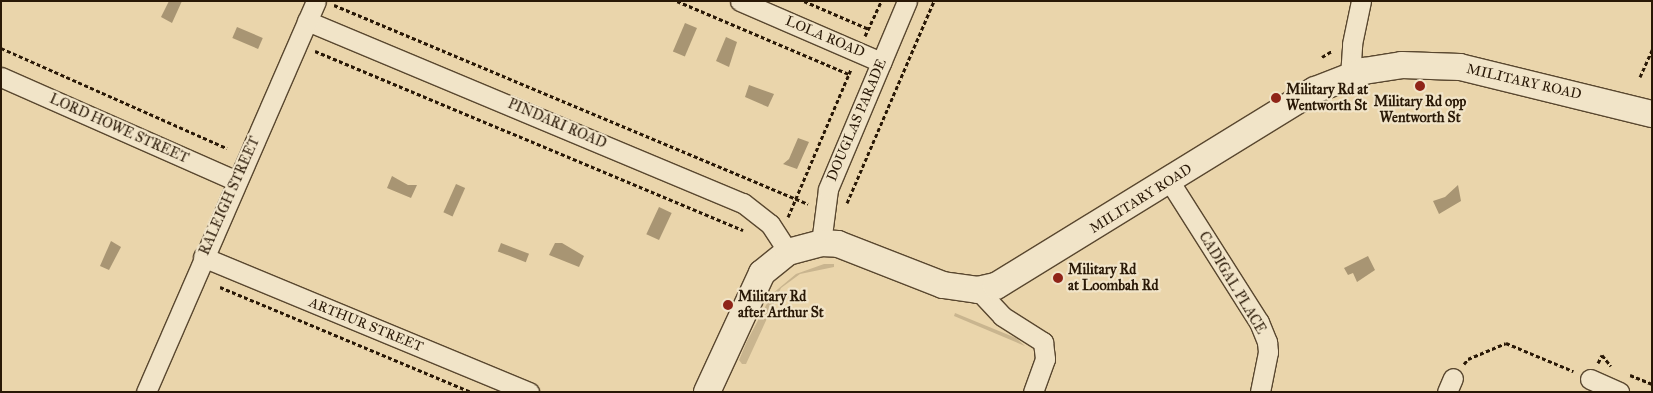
<!DOCTYPE html>
<style>
body{margin:0}
#map{position:relative;width:1653px;height:393px;overflow:hidden;background:#ead5ab;font-family:"IM FELL Great Primer",serif}
div>[style]{position:absolute}
[style*='--x']{left:calc(var(--x)*1px);top:calc(var(--y)*1px);width:calc(var(--w)*1px);rotate:calc(var(--a)*1deg)}
.green>*{inset:0;background:#c9b58f}
.water>*{inset:0;background:#a89573;transform-origin:0 0}
.path>*{height:3px;margin-top:-1.5px;transform-origin:0;background:repeating-linear-gradient(90deg,#291806 0 4px,transparent 0 6.5px)}
.roads{filter:drop-shadow(1px 0 #59472f) drop-shadow(-1px 0 #59472f) drop-shadow(0 1px #59472f) drop-shadow(0 -1px #59472f)}
.street>*{height:19px;margin:-9.5px;padding:0 9.5px;transform-origin:9.5px;border-radius:9.5px;background:#f1e4c8}
.secondary>*{height:26px;margin:-13px;padding:0 13px;transform-origin:13px;border-radius:13px;background:#f1e4c8}
.dots>*{width:14px;height:14px;translate:-50% -50%;box-sizing:border-box;border:2px solid #f1e4c8;border-radius:50%}
span{translate:-50% -50%;white-space:nowrap;text-align:center;line-height:1.15;-webkit-text-stroke:4.5px #f1e4c8;paint-order:stroke}
.street-label{font-size:14px;color:#291806}
.poi-label{font-size:14px;color:#291806;font-weight:700}
.left{translate:0 -50%;text-align:left}
.frame{position:absolute;inset:0;border:2px solid #291806;pointer-events:none}
</style>
<div id="map">
<div class="green">
<i style="clip-path:polygon(824px 264px,834px 264px,834px 267px,800px 274px,781px 288px,746px 364px,742px 364px,739px 360px,747px 341px,772px 294px,796px 274px)"></i>
<i style="clip-path:polygon(955px 313px,1016px 338px,1025px 346px,954px 316px)"></i>
</div>
<div class="water">
<i style="clip-path:polygon(169px 1px,182px 1px,172px 23px,161px 17px)"></i>
<i style="left:685px;top:23px;width:13px;height:31px;rotate:23deg"></i>
<i style="left:237px;top:27px;width:28px;height:12px;rotate:23deg"></i>
<i style="clip-path:polygon(726px 37px,737px 42px,729px 67px,716px 61px)"></i>
<i style="clip-path:polygon(749px 85px,774px 94px,768px 107px,745px 97px)"></i>
<i style="clip-path:polygon(798px 138px,809px 142px,797px 169px,783px 164px,789px 159px)"></i>
<i style="clip-path:polygon(392px 176px,408px 185px,417px 185px,411px 198px,387px 188px)"></i>
<i style="left:456px;top:184px;width:10px;height:31px;rotate:24deg"></i>
<i style="clip-path:polygon(1458px 185px,1461px 201px,1439px 214px,1433px 201px,1445px 197px)"></i>
<i style="left:659px;top:207px;width:14px;height:30px;rotate:25deg"></i>
<i style="clip-path:polygon(111px 241px,121px 247px,109px 270px,100px 266px)"></i>
<i style="left:501px;top:243px;width:30px;height:9px;rotate:21deg"></i>
<i style="clip-path:polygon(555px 243px,562px 243px,584px 256px,579px 267px,549px 255px)"></i>
<i style="clip-path:polygon(1368px 256px,1375px 270px,1357px 282px,1353px 273px,1348px 275px,1344px 268px)"></i>
</div>
<div class="path">
<i style="--x:677;--y:1;--w:187;--a:23"></i>
<i style="--x:849;--y:74;--w:5;--a:-68"></i>
<i style="--x:804;--y:1;--w:71;--a:23.3"></i>
<i style="--x:334;--y:5;--w:514;--a:22.77"></i>
<i style="--x:865;--y:36;--w:38;--a:-65"></i>
<i style="--x:1;--y:48;--w:247;--a:23.9"></i>
<i style="--x:315;--y:51;--w:464;--a:22.7"></i>
<i style="--x:1322;--y:57;--w:12;--a:-31"></i>
<i style="--x:1640;--y:77;--w:30;--a:-66"></i>
<i style="--x:847;--y:203;--w:220;--a:-66.7"></i>
<i style="--x:788;--y:217;--w:155;--a:-66.9"></i>
<i style="--x:220;--y:287;--w:272;--a:22.7"></i>
<i style="--x:1598;--y:363;--w:9;--a:-63"></i>
<i style="--x:1602;--y:355;--w:14;--a:51"></i>
<i style="--x:1464;--y:364;--w:6;--a:-51"></i>
<i style="--x:1468;--y:359;--w:41;--a:-22.8"></i>
<i style="--x:1506;--y:343;--w:73;--a:22.7"></i>
<i style="--x:1630;--y:375;--w:24;--a:22"></i>
</div>
<div class="roads">
<div class="street">
<i style="--x:740;--y:1;--w:154;--a:23.4"></i>
<i style="--x:307;--y:21;--w:472;--a:22.7"></i>
<i style="--x:743;--y:203;--w:34;--a:38"></i>
<i style="--x:770;--y:224;--w:33;--a:57"></i>
<i style="--x:1350;--y:76;--w:32;--a:-86"></i>
<i style="--x:1352;--y:44;--w:44;--a:-78.2"></i>
<i style="--x:1;--y:77;--w:258;--a:23.8"></i>
<i style="--x:1170;--y:182;--w:166;--a:57.6"></i>
<i style="--x:1259;--y:322;--w:22;--a:68"></i>
<i style="--x:1267;--y:342;--w:10;--a:84"></i>
<i style="--x:1268;--y:352;--w:41;--a:101.3"></i>
<i style="--x:821;--y:243;--w:54;--a:-82.6"></i>
<i style="--x:828;--y:189;--w:204;--a:-67.2"></i>
<i style="--x:203;--y:257;--w:353;--a:22.5"></i>
<i style="--x:978;--y:290;--w:35;--a:47"></i>
<i style="--x:1002;--y:316;--w:49;--a:32.4"></i>
<i style="--x:1043;--y:342;--w:17;--a:83"></i>
<i style="--x:1045;--y:359;--w:35;--a:110"></i>
<i style="--x:1590;--y:379;--w:32;--a:24"></i>
<i style="--x:146;--y:392;--w:426;--a:-66.5"></i>
<i style="--x:1447;--y:392;--w:15;--a:-67"></i>
</div>
<div class="secondary">
<i style="--x:707;--y:392;--w:131;--a:-65.2"></i>
<i style="--x:762;--y:273;--w:33;--a:-39"></i>
<i style="--x:788;--y:252;--w:34;--a:-15"></i>
<i style="--x:821;--y:243;--w:17;--a:3"></i>
<i style="--x:838;--y:244;--w:113;--a:21.3"></i>
<i style="--x:943;--y:285;--w:35;--a:8"></i>
<i style="--x:978;--y:290;--w:18;--a:-13"></i>
<i style="--x:996;--y:286;--w:374;--a:-31.6"></i>
<i style="--x:1315;--y:90;--w:53;--a:-21.2"></i>
<i style="--x:1364;--y:71;--w:38;--a:-9"></i>
<i style="--x:1402;--y:65;--w:58;--a:2"></i>
<i style="--x:1460;--y:67;--w:198;--a:13.8"></i>
</div>
</div>
<div class="dots">
<i style="left:1420px;top:86px;background:#8f2418"></i>
<i style="left:1276px;top:98px;background:#8f2418"></i>
<i style="left:1058px;top:278px;background:#8f2418"></i>
<i style="left:728px;top:305px;background:#8f2418"></i>
</div>
<div class="street-label">
<span style="left:825px;top:37px;rotate:23deg">LOLA ROAD</span>
<span style="left:1524px;top:82px;rotate:13deg">MILITARY ROAD</span>
<span style="left:857px;top:120px;rotate:-67deg">DOUGLAS PARADE</span>
<span style="left:557px;top:124px;rotate:23deg">PINDARI ROAD</span>
<span style="left:119px;top:129px;rotate:24deg">LORD HOWE STREET</span>
<span style="left:230px;top:196px;rotate:-66deg">RALEIGH STREET</span>
<span style="left:1141px;top:199px;rotate:-32deg">MILITARY ROAD</span>
<span style="left:1232px;top:283px;rotate:59deg">CADIGAL PLACE</span>
<span style="left:366px;top:325px;rotate:22deg">ARTHUR STREET</span>
</div>
<div class="poi-label">
<span class="left" style="left:1286px;top:98px">Military Rd at<br>Wentworth St</span>
<span style="left:1420px;top:110px">Military Rd opp<br>Wentworth St</span>
<span class="left" style="left:1068px;top:278px">Military Rd<br>at Loombah Rd</span>
<span class="left" style="left:738px;top:305px">Military Rd<br>after Arthur St</span>
</div>
<div class="frame"></div>
</div>
